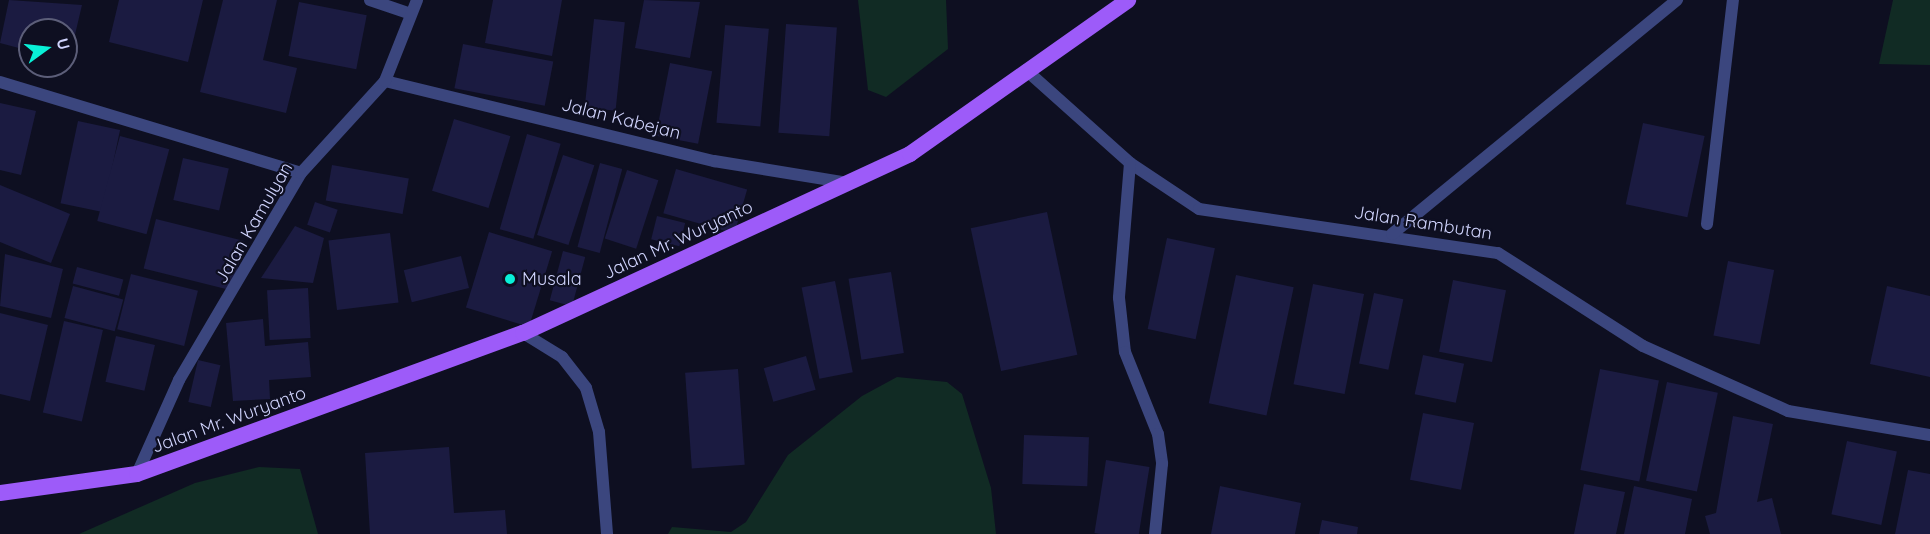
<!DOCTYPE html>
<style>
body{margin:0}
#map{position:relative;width:1930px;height:534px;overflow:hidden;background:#0e0f21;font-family:Quicksand,sans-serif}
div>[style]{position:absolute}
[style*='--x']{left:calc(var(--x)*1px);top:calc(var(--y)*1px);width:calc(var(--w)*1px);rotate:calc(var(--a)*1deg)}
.green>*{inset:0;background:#112b24}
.building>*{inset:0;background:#1b1b41;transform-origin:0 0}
.minor>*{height:12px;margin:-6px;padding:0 6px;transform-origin:6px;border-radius:6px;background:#3b467e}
.primary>*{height:16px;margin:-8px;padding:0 8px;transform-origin:8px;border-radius:8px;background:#9d5bf9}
.dots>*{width:16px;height:16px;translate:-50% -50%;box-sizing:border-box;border:3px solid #0e0f21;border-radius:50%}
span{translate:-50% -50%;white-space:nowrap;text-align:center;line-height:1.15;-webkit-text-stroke:4.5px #0e0f21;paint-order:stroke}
.street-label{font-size:18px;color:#d0d4fd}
.poi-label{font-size:18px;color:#d0d4fd}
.left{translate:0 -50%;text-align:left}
.north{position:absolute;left:18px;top:18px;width:60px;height:60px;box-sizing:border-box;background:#0e0f21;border:2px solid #5c5e79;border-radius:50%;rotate:75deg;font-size:16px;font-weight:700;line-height:24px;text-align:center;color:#d0d4fd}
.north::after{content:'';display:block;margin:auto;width:21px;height:27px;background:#09f0d7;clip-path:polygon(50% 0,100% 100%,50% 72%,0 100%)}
</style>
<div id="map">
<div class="green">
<i style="clip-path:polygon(858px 0,946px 0,948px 49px,886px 97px,868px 90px)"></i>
<i style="clip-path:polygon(1893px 0,1930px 0,1930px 65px,1879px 64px)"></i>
<i style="clip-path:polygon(897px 377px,947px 382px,962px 394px,991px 488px,996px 534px,668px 534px,672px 527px,731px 532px,746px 522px,788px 455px,862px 396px)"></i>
<i style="clip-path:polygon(259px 467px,300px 469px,318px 534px,79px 534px,195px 483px)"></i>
</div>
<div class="building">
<i style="clip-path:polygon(9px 0,82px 5px,69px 60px,66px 30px,30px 30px,30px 51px,0 43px)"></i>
<i style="clip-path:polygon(119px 0,203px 0,188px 62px,109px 42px)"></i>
<i style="clip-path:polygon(223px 0,277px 0,263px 60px,297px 68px,286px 113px,200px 92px)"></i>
<i style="clip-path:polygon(493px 0,562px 0,552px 56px,485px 43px)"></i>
<i style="clip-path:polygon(644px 0,700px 2px,690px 58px,635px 48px)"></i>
<i style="left:299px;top:2px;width:69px;height:55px;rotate:11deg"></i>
<i style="left:594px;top:19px;width:31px;height:89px;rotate:6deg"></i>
<i style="left:786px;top:24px;width:51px;height:109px;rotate:4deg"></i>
<i style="left:725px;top:25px;width:44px;height:98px;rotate:5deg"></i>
<i style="left:463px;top:44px;width:92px;height:45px;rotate:11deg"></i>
<i style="left:670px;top:63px;width:43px;height:74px;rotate:11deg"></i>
<i style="clip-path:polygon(0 103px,36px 111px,21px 175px,0 170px)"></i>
<i style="left:454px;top:119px;width:59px;height:75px;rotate:17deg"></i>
<i style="left:78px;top:121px;width:43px;height:84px;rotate:12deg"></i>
<i style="left:1643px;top:123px;width:63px;height:83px;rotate:12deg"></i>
<i style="left:527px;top:134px;width:35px;height:99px;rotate:16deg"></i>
<i style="left:120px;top:136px;width:51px;height:88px;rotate:15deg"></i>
<i style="left:563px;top:155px;width:33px;height:84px;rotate:18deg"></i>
<i style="left:183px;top:158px;width:47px;height:43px;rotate:13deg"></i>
<i style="left:600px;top:163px;width:23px;height:87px;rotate:15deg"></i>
<i style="left:332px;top:165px;width:78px;height:36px;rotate:10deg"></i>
<i style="left:676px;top:169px;width:74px;height:46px;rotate:16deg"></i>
<i style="left:627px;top:170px;width:33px;height:72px;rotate:18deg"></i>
<i style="clip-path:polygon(0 185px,70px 214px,51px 263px,0 242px)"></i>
<i style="left:315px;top:202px;width:24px;height:24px;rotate:19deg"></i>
<i style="left:1047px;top:212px;width:146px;height:78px;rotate:78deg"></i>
<i style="left:657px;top:216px;width:29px;height:24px;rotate:14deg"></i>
<i style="left:156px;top:219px;width:91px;height:51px;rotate:14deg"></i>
<i style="clip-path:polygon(295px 226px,324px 238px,313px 283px,261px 278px)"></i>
<i style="left:489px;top:232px;width:66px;height:79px;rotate:17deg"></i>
<i style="left:390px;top:233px;width:70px;height:62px;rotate:83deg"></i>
<i style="left:1167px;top:238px;width:49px;height:93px;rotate:12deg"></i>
<i style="left:563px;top:251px;width:23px;height:51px;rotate:15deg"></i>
<i style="clip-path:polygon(5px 254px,63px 269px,51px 318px,0 306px)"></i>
<i style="left:461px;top:256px;width:33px;height:59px;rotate:76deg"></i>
<i style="left:1728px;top:261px;width:47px;height:76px;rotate:11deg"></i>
<i style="left:77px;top:267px;width:48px;height:17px;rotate:15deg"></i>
<i style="left:891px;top:272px;width:82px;height:43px;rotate:81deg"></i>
<i style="left:131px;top:274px;width:69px;height:57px;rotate:14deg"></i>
<i style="left:1236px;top:275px;width:59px;height:131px;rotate:12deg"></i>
<i style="left:1453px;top:280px;width:54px;height:73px;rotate:11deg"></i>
<i style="left:835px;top:281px;width:93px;height:34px;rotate:79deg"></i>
<i style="left:1313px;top:284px;width:52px;height:102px;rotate:11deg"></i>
<i style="left:73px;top:286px;width:52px;height:33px;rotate:15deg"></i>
<i style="clip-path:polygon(1887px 286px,1930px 296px,1930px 377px,1870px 364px)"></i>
<i style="left:308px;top:288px;width:50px;height:41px;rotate:87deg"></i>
<i style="left:1374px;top:293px;width:30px;height:72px;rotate:12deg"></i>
<i style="clip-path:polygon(0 313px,48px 325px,30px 401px,0 394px)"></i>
<i style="clip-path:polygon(263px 319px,265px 346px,308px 342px,311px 377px,269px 380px,270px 399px,233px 401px,226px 323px)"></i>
<i style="left:64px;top:321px;width:40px;height:94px;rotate:13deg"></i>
<i style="left:116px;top:336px;width:40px;height:47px;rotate:13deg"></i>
<i style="left:1423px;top:355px;width:42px;height:40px;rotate:12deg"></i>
<i style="left:806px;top:356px;width:35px;height:44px;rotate:74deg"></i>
<i style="left:198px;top:360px;width:23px;height:43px;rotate:13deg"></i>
<i style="left:738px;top:369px;width:96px;height:53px;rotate:86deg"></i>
<i style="left:1600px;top:369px;width:60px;height:103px;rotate:11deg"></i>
<i style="left:1667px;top:382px;width:52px;height:101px;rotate:12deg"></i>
<i style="left:1423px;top:413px;width:52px;height:68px;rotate:11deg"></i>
<i style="clip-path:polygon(1733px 416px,1773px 424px,1757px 502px,1772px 498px,1781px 534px,1710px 534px,1705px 516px,1716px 513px)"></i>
<i style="left:1024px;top:435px;width:65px;height:49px;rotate:2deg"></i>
<i style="left:1847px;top:441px;width:51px;height:75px;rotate:12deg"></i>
<i style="clip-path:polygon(449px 447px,454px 513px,505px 510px,507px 534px,370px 534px,365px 453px)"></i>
<i style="left:1106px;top:460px;width:44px;height:74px;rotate:9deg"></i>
<i style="clip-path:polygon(1908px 470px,1930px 474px,1930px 534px,1895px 534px)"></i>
<i style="clip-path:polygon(1584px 484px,1625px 492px,1616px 534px,1574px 534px)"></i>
<i style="clip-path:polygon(1220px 486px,1301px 503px,1295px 534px,1211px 534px)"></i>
<i style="clip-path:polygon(1634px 486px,1692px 499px,1685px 534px,1624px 534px)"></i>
<i style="clip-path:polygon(1322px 520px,1358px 527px,1357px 534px,1319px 534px)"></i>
</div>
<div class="minor">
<i style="--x:370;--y:0;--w:43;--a:18.9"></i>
<i style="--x:1026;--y:70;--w:140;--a:41.8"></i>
<i style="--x:1130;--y:163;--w:83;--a:33.7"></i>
<i style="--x:1199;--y:209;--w:302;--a:8.4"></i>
<i style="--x:1498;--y:253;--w:172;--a:32.7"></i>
<i style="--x:1643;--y:346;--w:159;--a:24.1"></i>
<i style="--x:1788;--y:411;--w:144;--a:9.6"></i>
<i style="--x:385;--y:81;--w:339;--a:13.7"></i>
<i style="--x:714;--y:161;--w:137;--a:9.3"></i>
<i style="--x:0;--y:82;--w:314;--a:16.8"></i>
<i style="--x:1130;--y:163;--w:135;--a:94.7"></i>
<i style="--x:1119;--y:298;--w:54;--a:83.7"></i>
<i style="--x:1125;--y:352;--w:88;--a:68.1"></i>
<i style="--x:1158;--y:434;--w:30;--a:82"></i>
<i style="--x:1162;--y:464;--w:70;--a:95.7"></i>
<i style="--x:1707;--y:224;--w:226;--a:-83.4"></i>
<i style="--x:1392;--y:234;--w:369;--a:-39.4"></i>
<i style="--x:523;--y:333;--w:46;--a:31.6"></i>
<i style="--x:562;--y:357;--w:39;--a:52"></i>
<i style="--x:586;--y:388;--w:46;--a:73.5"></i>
<i style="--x:599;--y:432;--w:102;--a:85.5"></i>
<i style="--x:137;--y:474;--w:103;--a:-65.9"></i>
<i style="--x:179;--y:380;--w:240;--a:-59.5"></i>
<i style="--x:301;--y:173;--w:125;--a:-47.6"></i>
<i style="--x:385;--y:81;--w:87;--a:-68.4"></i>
</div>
<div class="primary">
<i style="--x:0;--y:493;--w:138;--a:-7.9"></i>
<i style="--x:137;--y:474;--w:411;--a:-20.1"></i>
<i style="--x:523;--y:333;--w:426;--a:-24.8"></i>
<i style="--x:910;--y:154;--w:267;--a:-35.2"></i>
</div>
<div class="dots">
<i style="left:510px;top:279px;background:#09f0d7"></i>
</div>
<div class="street-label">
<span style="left:621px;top:119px;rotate:14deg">Jalan Kabejan</span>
<span style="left:254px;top:223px;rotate:-60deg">Jalan Kamulyan</span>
<span style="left:1423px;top:223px;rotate:9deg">Jalan Rambutan</span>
<span style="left:678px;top:240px;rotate:-25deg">Jalan Mr. Wuryanto</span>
<span style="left:229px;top:420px;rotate:-20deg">Jalan Mr. Wuryanto</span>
</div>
<div class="poi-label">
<span class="left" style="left:522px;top:279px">Musala</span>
</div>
<div class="north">U</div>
</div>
